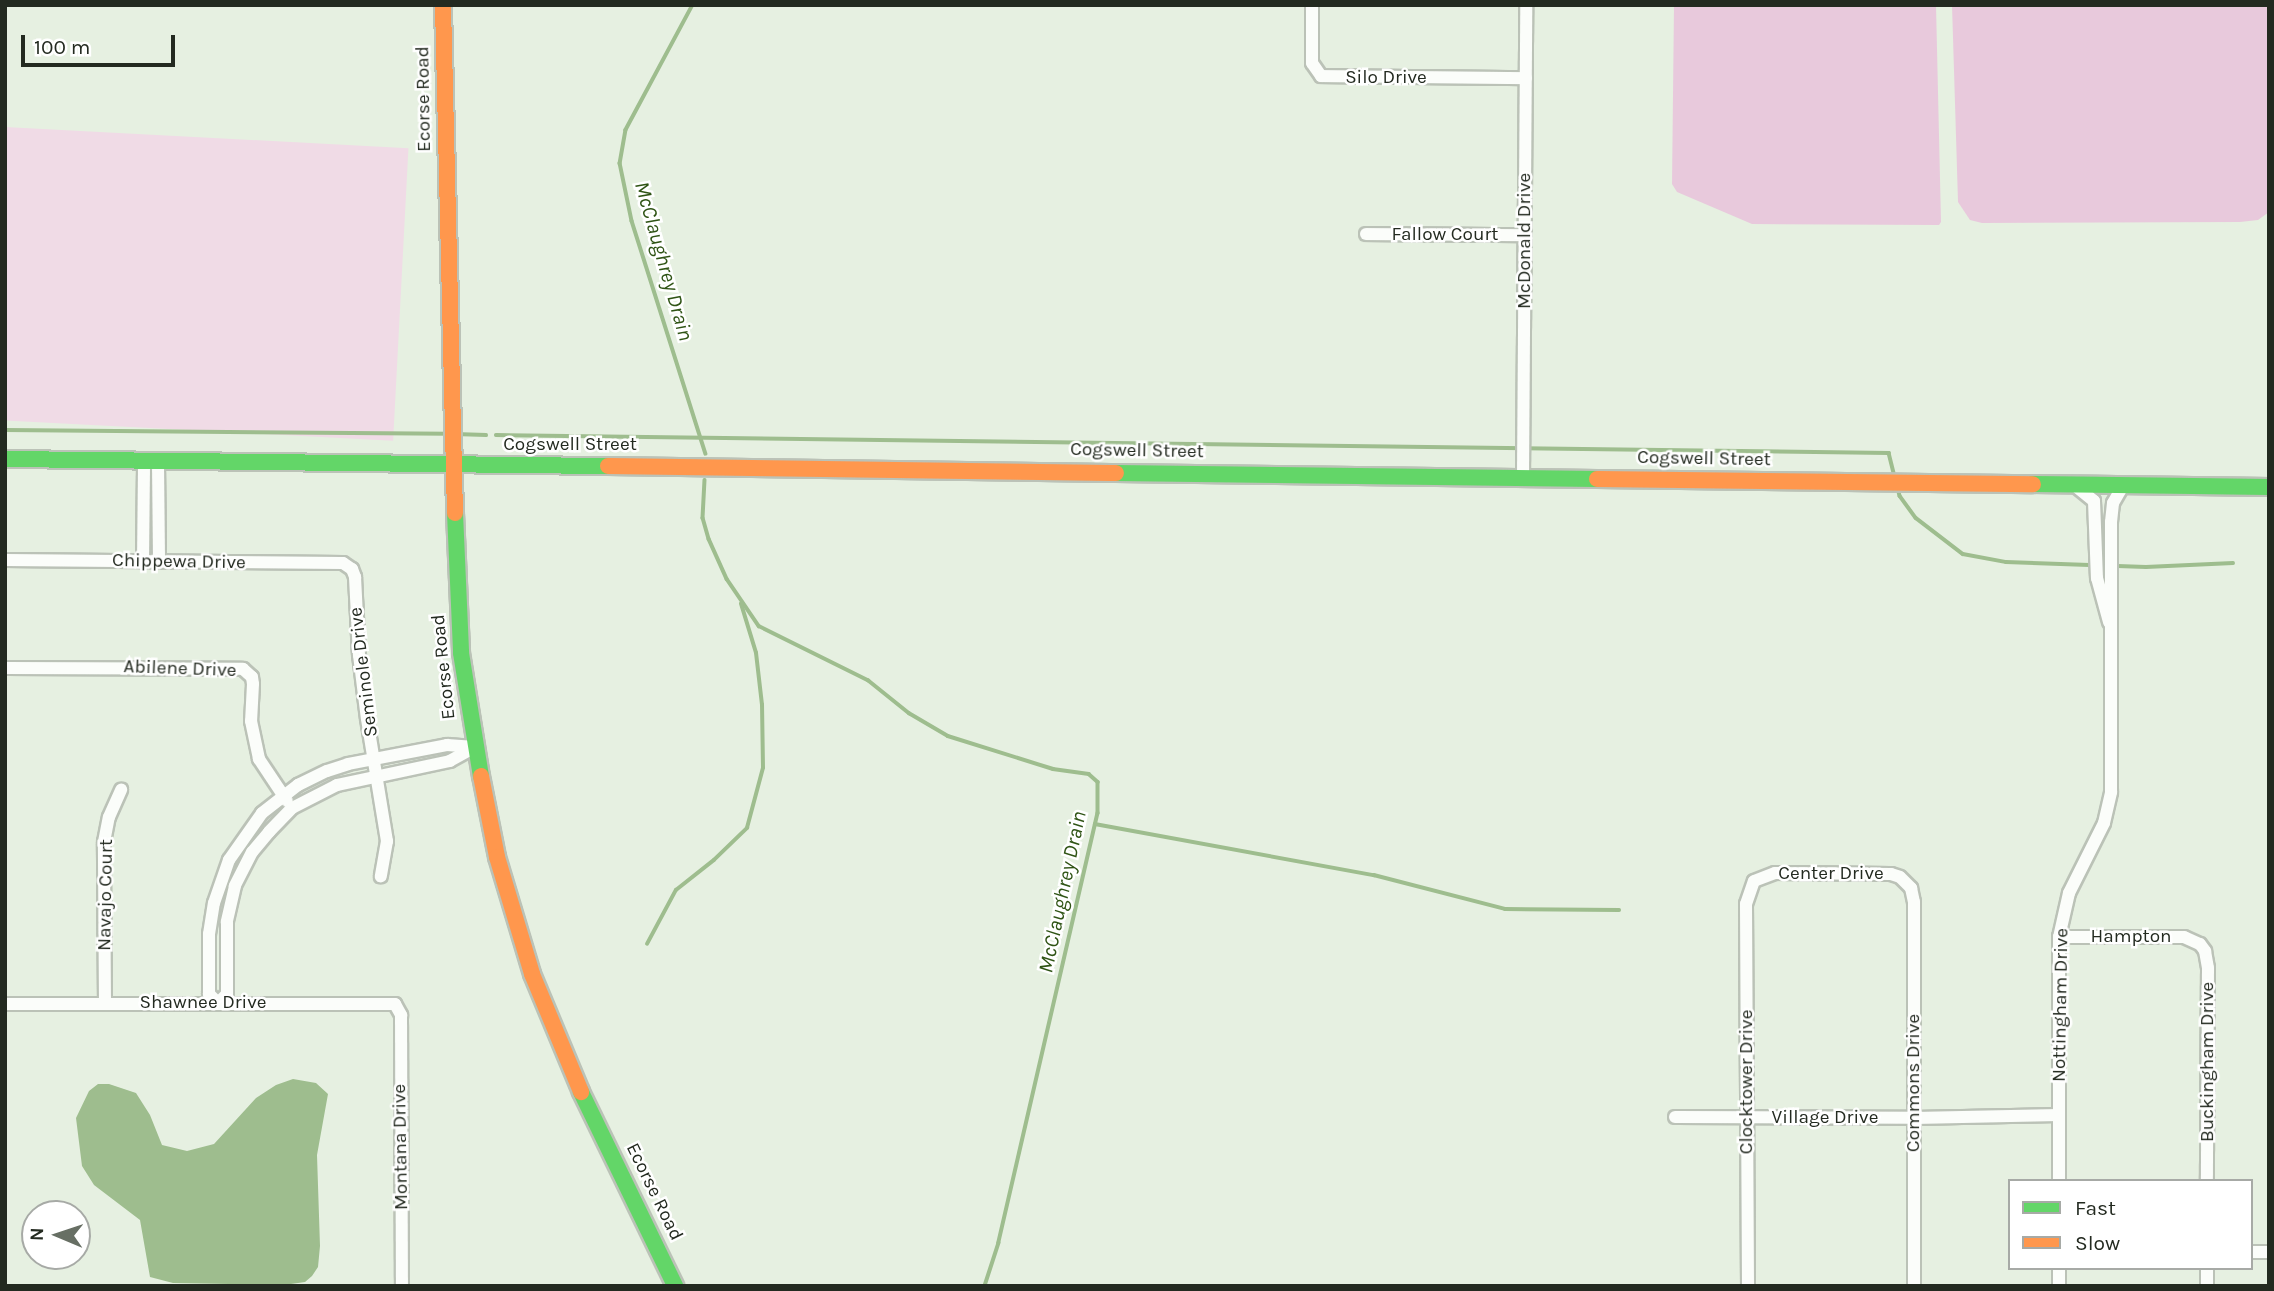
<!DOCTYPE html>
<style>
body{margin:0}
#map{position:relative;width:2274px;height:1291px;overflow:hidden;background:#e6f0e1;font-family:Karla,sans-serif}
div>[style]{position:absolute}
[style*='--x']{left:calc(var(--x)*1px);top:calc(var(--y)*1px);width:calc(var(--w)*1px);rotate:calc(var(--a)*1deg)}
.green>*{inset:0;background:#f0dbe6;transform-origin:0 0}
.forest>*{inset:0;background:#e8c9dc}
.water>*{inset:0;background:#9ebd8e}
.stream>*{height:3.5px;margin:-1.75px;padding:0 1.75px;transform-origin:1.75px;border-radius:1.75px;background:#9ebd8e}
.roads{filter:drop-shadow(2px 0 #bbc2b7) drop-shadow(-2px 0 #bbc2b7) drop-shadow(0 2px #bbc2b7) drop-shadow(0 -2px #bbc2b7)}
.street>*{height:12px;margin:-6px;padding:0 6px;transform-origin:6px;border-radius:6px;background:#fbfdfa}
.fast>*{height:16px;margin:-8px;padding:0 8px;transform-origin:8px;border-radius:8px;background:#63d668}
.slow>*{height:16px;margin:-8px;padding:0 8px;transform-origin:8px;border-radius:8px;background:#ff974d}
span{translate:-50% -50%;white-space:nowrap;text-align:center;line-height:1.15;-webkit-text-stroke:5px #fff;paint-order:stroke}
.street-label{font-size:19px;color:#232a20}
.water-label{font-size:21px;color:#2f5415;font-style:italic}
.frame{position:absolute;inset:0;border:7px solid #232a20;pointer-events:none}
.legend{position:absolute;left:2008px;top:1179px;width:245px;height:91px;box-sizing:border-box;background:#fff;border:2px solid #a7aaa6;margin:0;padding:9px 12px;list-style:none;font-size:21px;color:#232a20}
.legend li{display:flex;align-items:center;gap:14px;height:35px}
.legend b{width:35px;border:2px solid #a7aaa6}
.north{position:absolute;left:21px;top:1200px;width:70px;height:70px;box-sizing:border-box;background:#fff;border:2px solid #a7aaa6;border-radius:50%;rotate:272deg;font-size:19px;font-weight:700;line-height:28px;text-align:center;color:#232a20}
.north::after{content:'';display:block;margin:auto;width:24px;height:32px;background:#676f64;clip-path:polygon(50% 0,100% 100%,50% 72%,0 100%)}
.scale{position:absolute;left:21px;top:35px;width:154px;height:32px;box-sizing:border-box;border:4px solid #232a20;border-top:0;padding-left:9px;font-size:21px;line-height:24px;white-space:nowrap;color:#232a20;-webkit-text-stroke:5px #fff;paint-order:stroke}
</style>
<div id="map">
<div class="green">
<i style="left:5px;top:127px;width:404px;height:293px;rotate:3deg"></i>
</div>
<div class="forest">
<i style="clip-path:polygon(1674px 5px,1936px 5px,1941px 222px,1939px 225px,1752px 224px,1677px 192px,1672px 184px)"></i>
<i style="clip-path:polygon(1952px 5px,2269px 5px,2269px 212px,2258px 220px,2240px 222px,1982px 223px,1970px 220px,1958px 202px)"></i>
</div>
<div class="water">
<i style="clip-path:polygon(293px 1079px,316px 1083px,328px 1094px,317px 1155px,320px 1246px,318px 1267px,312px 1276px,305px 1282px,284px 1285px,173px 1283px,150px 1277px,140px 1220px,94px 1185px,82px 1166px,76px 1118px,89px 1091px,98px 1084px,109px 1084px,136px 1093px,150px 1115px,162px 1145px,187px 1151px,214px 1144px,256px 1098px,276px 1085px)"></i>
</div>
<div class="stream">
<i style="--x:693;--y:5;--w:142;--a:118.2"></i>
<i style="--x:626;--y:130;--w:34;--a:100"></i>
<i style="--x:620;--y:163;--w:59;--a:78.3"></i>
<i style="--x:632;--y:221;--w:244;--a:72.4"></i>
<i style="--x:5;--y:430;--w:443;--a:0.5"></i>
<i style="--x:455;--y:434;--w:31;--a:2"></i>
<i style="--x:496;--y:435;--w:1393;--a:0.74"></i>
<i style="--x:1889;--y:453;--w:25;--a:76"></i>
<i style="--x:705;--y:480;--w:38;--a:93"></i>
<i style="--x:703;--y:518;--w:22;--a:74"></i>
<i style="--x:709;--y:539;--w:44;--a:65.8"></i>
<i style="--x:727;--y:579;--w:57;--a:55.8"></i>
<i style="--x:759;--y:626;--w:122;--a:26.4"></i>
<i style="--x:868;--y:680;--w:53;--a:38.8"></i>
<i style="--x:909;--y:713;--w:45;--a:30.5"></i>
<i style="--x:948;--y:736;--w:110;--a:17.4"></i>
<i style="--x:1053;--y:769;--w:36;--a:8"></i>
<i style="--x:1089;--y:774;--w:12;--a:42"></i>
<i style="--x:1098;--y:782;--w:31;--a:90"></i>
<i style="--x:1098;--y:813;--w:441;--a:103"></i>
<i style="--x:999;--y:1243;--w:45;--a:108"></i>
<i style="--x:1898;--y:488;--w:8;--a:76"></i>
<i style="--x:1900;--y:496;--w:27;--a:54"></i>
<i style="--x:1916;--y:518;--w:59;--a:37.5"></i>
<i style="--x:1963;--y:554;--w:44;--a:10.5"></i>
<i style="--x:2006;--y:562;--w:140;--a:2"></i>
<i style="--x:2146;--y:567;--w:87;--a:-2.6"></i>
<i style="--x:1095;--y:824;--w:284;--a:10.4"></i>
<i style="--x:1374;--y:875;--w:135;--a:14.5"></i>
<i style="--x:1505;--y:909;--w:114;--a:0.5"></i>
<i style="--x:647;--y:944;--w:61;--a:-61.8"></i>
<i style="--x:676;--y:890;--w:48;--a:-38.3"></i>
<i style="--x:714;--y:860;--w:46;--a:-44.1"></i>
<i style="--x:747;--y:828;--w:62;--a:-75.1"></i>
<i style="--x:763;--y:768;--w:63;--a:-90.9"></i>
<i style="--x:762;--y:705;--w:52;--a:-96.6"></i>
<i style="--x:756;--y:653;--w:51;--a:-107"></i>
</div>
<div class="roads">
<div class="street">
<i style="--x:1312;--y:5;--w:58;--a:90"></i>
<i style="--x:1312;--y:63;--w:16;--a:55"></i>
<i style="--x:1321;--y:76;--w:205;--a:0.6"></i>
<i style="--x:1366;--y:234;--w:159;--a:0.4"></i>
<i style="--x:158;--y:463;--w:99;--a:89.4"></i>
<i style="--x:1523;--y:477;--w:472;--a:-89.6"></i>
<i style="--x:2073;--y:484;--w:27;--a:39"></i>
<i style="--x:2094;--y:501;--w:77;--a:87.8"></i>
<i style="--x:2097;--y:578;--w:46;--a:74.7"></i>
<i style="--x:5;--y:560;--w:338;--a:0.5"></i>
<i style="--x:343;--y:563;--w:11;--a:34"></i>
<i style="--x:352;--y:569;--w:9;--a:69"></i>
<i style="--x:355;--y:577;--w:78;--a:87.1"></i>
<i style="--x:359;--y:655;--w:64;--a:82.9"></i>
<i style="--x:367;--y:719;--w:124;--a:80.7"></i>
<i style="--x:387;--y:841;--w:36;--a:100"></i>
<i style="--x:143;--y:562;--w:100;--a:-89.4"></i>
<i style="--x:5;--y:668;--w:238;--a:0.2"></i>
<i style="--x:243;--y:669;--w:12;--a:42"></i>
<i style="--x:252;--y:677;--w:7;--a:82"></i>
<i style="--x:253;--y:684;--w:37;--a:93"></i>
<i style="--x:251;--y:721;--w:39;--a:78"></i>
<i style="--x:259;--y:759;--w:50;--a:56.3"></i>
<i style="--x:447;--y:745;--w:28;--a:4"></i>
<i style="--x:475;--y:747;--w:29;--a:151"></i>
<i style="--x:450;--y:761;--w:116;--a:168"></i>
<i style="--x:337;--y:785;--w:51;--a:152.9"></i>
<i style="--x:292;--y:808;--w:33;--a:134"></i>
<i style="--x:269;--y:832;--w:26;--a:130"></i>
<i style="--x:252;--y:852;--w:38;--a:117"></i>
<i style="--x:235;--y:886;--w:37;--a:103"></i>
<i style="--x:227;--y:922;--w:72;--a:90"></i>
<i style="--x:227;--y:994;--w:13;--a:135"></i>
<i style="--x:218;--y:1003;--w:13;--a:-135"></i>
<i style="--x:209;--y:994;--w:60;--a:-90"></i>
<i style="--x:209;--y:934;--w:31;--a:-81"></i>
<i style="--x:214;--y:903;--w:46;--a:-70.8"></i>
<i style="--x:229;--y:860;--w:57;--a:-54.9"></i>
<i style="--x:262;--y:813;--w:46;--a:-37.9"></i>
<i style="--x:298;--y:785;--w:32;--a:-26"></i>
<i style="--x:327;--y:771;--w:22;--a:-18"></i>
<i style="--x:348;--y:764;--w:101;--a:-10.9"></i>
<i style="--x:2059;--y:937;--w:125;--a:0"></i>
<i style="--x:2184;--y:937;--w:17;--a:24"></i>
<i style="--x:2200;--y:944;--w:9;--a:54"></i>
<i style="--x:2205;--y:951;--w:17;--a:80"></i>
<i style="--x:2208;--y:968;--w:213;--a:90.3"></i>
<i style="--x:5;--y:1004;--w:390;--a:0"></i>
<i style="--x:395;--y:1004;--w:13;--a:61"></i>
<i style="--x:401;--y:1015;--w:271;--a:89.8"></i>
<i style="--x:105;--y:1004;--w:162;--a:-90.4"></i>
<i style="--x:104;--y:842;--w:25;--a:-79"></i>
<i style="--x:109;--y:817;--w:30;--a:-66"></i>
<i style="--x:1675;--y:1117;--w:239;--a:0.2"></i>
<i style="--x:1914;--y:1118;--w:145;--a:-1.2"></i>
<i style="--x:2059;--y:1181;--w:244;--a:-90"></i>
<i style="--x:2059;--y:937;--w:45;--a:-77.2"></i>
<i style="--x:2069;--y:893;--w:78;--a:-63.4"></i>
<i style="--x:2104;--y:823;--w:32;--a:-77"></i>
<i style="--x:2111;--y:792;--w:270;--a:-90"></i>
<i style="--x:2111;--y:522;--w:19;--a:-84"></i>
<i style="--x:2113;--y:503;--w:22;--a:-60"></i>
<i style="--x:2251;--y:1252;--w:18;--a:0"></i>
<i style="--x:2207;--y:1268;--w:18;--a:90"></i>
<i style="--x:1748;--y:1286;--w:382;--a:-90.3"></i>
<i style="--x:1746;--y:904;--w:24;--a:-71"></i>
<i style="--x:1754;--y:881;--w:22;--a:-21"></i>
<i style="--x:1775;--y:873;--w:116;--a:0.5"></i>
<i style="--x:1891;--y:874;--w:9;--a:18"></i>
<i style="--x:1900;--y:877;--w:16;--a:45"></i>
<i style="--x:1911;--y:888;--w:14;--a:78"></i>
<i style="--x:1914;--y:902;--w:384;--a:90"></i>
<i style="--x:2059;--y:1286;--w:18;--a:-90"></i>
</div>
<div class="fast">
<i style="--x:5;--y:459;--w:603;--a:0.67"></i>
<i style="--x:1116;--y:473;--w:481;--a:0.7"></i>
<i style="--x:2033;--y:484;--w:236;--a:0.7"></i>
<i style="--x:455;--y:513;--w:140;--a:87.5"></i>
<i style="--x:461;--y:653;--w:125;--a:80.8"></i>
<i style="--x:581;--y:1092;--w:216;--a:64.1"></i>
</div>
<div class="slow">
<i style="--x:443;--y:5;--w:508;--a:88.65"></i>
<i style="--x:608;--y:466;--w:508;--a:0.79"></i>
<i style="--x:1597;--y:479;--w:436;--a:0.7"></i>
<i style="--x:481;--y:776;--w:83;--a:78.8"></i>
<i style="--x:497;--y:857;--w:122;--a:73.3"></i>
<i style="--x:532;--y:974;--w:128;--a:67.4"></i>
</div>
</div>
<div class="street-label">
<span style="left:1386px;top:78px">Silo Drive</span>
<span style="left:424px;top:99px;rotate:-91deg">Ecorse Road</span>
<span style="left:1445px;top:235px">Fallow Court</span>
<span style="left:1525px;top:241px;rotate:-90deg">McDonald Drive</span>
<span style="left:570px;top:445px">Cogswell Street</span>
<span style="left:1137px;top:451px;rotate:1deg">Cogswell Street</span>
<span style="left:1704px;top:459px;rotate:1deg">Cogswell Street</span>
<span style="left:179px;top:562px;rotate:1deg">Chippewa Drive</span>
<span style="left:444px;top:667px;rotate:-96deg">Ecorse Road</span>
<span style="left:180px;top:669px;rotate:2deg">Abilene Drive</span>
<span style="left:364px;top:672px;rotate:-97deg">Seminole Drive</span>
<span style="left:1831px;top:874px">Center Drive</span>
<span style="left:106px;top:895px;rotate:-89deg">Navajo Court</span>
<span style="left:2131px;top:937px">Hampton</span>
<span style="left:203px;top:1003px">Shawnee Drive</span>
<span style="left:2061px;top:1005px;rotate:-89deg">Nottingham Drive</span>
<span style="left:2208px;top:1062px;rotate:-90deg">Buckingham Drive</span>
<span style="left:1747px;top:1082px;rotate:-90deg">Clocktower Drive</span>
<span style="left:1914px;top:1083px;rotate:-90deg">Commons Drive</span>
<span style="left:1825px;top:1118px">Village Drive</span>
<span style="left:401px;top:1147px;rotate:-91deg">Montana Drive</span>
<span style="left:654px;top:1192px;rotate:64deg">Ecorse Road</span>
</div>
<div class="water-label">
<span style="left:664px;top:261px;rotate:74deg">McClaughrey Drain</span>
<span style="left:1062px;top:892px;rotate:-78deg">McClaughrey Drain</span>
</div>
<div class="frame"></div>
<ul class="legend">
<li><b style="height:9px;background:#63d668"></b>Fast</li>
<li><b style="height:9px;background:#ff974d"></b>Slow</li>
</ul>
<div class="north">N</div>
<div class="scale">100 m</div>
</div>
